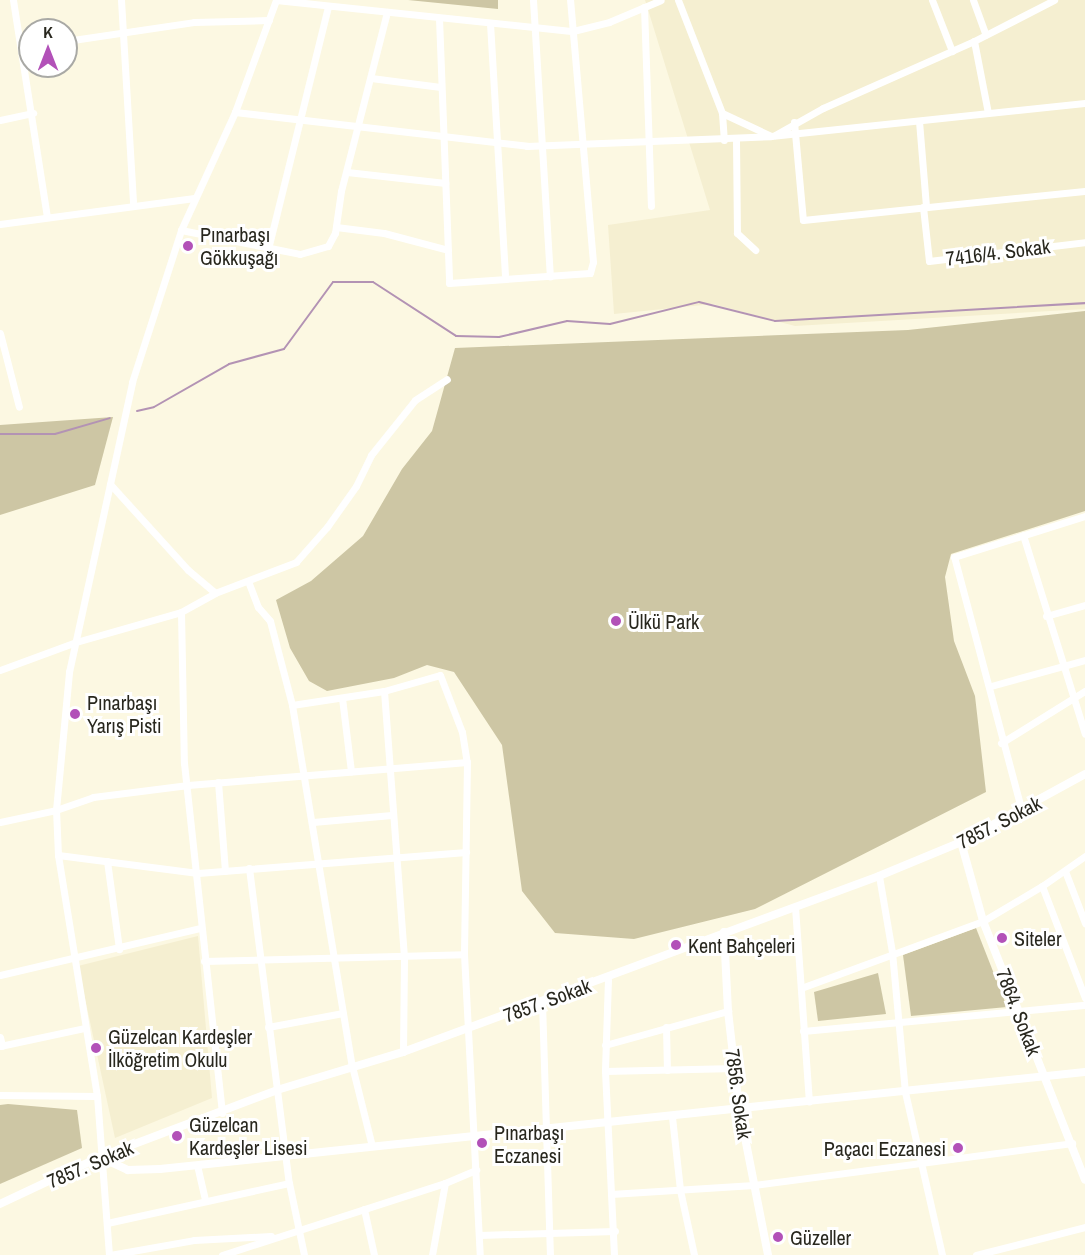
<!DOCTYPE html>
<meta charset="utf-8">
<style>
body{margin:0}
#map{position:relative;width:1085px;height:1255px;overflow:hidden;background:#fcf8e2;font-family:"Archivo Narrow",sans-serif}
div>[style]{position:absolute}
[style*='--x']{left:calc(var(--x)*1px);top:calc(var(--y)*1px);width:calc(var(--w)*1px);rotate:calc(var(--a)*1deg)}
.built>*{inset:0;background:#f5efd1}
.green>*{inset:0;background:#cdc6a4}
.stream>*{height:2px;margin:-1px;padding:0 1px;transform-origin:1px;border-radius:1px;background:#b393b4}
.minor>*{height:7px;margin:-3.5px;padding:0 3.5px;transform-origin:3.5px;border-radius:3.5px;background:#fff}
.tertiary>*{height:8px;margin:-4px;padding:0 4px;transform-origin:4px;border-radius:4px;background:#fff}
.dots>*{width:16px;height:16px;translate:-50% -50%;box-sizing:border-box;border:3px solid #fff;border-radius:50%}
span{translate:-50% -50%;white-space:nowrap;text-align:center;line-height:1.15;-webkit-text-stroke:6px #fff;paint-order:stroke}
.poi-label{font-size:20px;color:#28271e}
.left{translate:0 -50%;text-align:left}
.right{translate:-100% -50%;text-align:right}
.street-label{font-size:20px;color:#28271e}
.north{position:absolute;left:18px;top:18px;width:60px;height:60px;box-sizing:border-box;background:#fff;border:2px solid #a9a9a5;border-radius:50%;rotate:0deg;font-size:16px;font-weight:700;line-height:24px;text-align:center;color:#28271e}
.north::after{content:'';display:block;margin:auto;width:21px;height:27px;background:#b251b8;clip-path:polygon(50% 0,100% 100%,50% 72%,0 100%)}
</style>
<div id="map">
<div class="built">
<i style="clip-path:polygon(645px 0,1085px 0,1085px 309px,795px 326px,713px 304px,614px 314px,608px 225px,710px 210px)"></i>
<i style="clip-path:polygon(198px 936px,212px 1098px,115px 1138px,78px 966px)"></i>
</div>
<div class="green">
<i style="clip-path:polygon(408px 0,498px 0,498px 9px)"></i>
<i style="clip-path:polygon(1085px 311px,1085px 511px,951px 554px,945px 577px,954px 641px,975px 696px,986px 792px,755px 909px,634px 939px,555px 933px,522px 891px,502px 745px,454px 672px,427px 665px,394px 678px,327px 691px,309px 681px,290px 648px,276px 600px,311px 581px,363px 536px,402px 469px,432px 431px,455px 348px,908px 330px)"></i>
<i style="clip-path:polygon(113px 417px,95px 485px,0 515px,0 425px)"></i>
<i style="clip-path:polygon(976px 928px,1007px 1007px,911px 1016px,903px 955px)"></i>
<i style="clip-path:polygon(878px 973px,886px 1014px,818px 1021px,814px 992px)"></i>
<i style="clip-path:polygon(8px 1104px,77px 1110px,82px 1148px,0 1184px,0 1105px)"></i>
</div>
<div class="stream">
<i style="--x:137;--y:411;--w:17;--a:-13"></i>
<i style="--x:154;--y:407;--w:86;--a:-29.8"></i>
<i style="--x:229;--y:364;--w:57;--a:-15.3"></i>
<i style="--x:284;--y:349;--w:83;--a:-53.8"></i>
<i style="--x:333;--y:282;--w:40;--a:0"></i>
<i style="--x:373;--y:282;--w:99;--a:33"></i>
<i style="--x:456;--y:336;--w:43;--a:1.3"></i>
<i style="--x:499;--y:337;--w:70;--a:-13.2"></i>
<i style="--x:567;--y:321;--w:43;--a:4"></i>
<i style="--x:610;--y:324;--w:92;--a:-13.9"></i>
<i style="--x:699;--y:302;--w:78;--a:14"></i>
<i style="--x:775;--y:321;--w:311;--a:-3.3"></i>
<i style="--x:0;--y:434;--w:55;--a:0"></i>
<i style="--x:55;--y:434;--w:57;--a:-16.2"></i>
</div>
<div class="minor">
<i style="--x:13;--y:0;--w:219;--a:81.1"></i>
<i style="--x:121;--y:0;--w:205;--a:86.6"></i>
<i style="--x:276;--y:0;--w:299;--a:6"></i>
<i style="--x:573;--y:31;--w:37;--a:-14"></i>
<i style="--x:609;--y:22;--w:56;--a:-22.9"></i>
<i style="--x:533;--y:0;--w:277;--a:86.5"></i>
<i style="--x:678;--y:0;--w:121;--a:68.7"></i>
<i style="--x:722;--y:113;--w:54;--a:25.1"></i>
<i style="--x:771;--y:136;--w:316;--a:-6"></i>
<i style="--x:932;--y:0;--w:55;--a:68.6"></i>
<i style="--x:973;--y:0;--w:37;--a:70"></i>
<i style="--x:644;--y:7;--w:199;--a:88"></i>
<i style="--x:439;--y:18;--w:265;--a:87.8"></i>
<i style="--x:449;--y:283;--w:141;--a:-4.1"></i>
<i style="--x:590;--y:273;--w:11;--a:-75"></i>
<i style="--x:593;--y:262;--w:263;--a:-95"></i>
<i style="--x:490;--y:23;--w:256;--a:86.6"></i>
<i style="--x:66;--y:41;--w:129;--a:-8.4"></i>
<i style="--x:194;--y:22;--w:75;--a:-1.5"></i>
<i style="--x:974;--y:41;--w:73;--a:79"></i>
<i style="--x:371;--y:78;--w:70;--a:7.4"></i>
<i style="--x:235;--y:112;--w:294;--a:6.6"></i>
<i style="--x:527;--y:146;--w:244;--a:-2.3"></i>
<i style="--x:722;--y:113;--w:27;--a:86"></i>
<i style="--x:0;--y:120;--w:34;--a:-12"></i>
<i style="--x:919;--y:121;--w:86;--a:85.3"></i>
<i style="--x:794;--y:122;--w:98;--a:84.8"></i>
<i style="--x:803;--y:220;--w:283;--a:-5.9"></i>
<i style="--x:775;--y:135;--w:55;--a:-29.4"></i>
<i style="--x:823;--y:108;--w:165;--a:-23.9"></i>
<i style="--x:974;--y:41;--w:90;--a:-27.1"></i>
<i style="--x:736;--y:140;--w:93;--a:89.4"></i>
<i style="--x:737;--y:233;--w:25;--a:43"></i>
<i style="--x:347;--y:172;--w:99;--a:6.4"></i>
<i style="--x:923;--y:207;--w:54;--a:83.7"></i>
<i style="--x:929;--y:261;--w:157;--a:-6.9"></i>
<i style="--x:0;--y:224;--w:196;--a:-7.6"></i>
<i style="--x:336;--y:227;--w:48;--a:7.1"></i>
<i style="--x:384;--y:233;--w:66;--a:14.9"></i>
<i style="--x:181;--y:230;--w:121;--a:11.4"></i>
<i style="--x:300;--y:254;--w:29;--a:-16"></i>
<i style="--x:328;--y:246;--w:15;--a:-62"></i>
<i style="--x:335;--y:233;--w:42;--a:-81.9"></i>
<i style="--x:341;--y:191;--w:185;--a:-75.6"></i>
<i style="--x:268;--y:249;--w:250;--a:-76.1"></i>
<i style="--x:0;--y:333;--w:76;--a:75.6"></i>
<i style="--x:110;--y:484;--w:116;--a:47.8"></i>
<i style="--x:188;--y:570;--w:35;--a:40"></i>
<i style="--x:1023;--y:535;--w:208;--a:72.7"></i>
<i style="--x:248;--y:581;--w:28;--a:69"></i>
<i style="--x:258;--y:607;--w:18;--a:49"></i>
<i style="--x:270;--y:621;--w:87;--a:75.3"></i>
<i style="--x:292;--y:705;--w:366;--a:80.6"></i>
<i style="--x:352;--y:1066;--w:82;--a:76"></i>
<i style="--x:181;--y:612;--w:151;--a:88.9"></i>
<i style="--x:184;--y:763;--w:352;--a:83.8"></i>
<i style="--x:1046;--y:616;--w:41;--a:-15.8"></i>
<i style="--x:0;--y:670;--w:81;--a:-20.2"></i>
<i style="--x:76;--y:642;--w:109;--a:-15.9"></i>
<i style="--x:181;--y:612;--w:39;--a:-29"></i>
<i style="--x:215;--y:593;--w:87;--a:-20.9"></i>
<i style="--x:296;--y:562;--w:47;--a:-48.5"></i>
<i style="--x:327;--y:527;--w:50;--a:-54.7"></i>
<i style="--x:356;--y:486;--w:34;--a:-64"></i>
<i style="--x:371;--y:455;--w:70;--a:-51.3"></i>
<i style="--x:415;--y:400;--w:38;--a:-33"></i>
<i style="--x:991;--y:686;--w:98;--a:-15.5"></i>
<i style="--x:384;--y:691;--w:268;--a:85.7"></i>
<i style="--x:404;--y:958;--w:94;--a:90.6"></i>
<i style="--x:342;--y:698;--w:74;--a:83"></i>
<i style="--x:292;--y:705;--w:93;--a:-8.7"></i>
<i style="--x:384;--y:691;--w:58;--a:-15.9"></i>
<i style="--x:440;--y:675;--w:61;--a:68.9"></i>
<i style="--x:462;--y:732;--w:30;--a:81"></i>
<i style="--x:467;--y:762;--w:192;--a:90.9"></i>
<i style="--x:464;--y:954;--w:301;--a:87"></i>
<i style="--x:1001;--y:743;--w:99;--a:-31.8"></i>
<i style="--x:218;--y:782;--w:89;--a:85.5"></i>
<i style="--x:1022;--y:812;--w:264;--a:-104.9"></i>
<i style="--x:954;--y:557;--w:137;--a:-17.4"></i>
<i style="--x:0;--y:822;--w:57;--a:-12.1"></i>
<i style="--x:56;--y:810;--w:39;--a:-19"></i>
<i style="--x:93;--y:797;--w:96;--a:-7.2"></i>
<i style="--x:188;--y:785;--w:280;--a:-4.7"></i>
<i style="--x:313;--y:822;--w:79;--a:-5.1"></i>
<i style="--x:58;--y:855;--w:141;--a:7.3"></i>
<i style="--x:198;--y:873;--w:269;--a:-4.5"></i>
<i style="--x:1085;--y:856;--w:52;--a:145.1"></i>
<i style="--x:1042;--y:886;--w:120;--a:69"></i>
<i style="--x:107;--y:861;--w:89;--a:82.2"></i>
<i style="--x:249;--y:868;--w:318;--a:82.8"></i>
<i style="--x:289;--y:1183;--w:74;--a:78.2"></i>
<i style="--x:1065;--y:871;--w:56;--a:69"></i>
<i style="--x:879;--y:876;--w:77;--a:80.3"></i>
<i style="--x:892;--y:952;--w:141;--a:84.7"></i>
<i style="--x:905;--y:1092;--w:167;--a:77.2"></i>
<i style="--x:795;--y:907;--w:195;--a:85.9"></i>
<i style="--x:204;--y:961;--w:260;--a:-1.5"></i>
<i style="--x:0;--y:975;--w:205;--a:-13.2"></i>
<i style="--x:608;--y:979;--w:92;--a:91.9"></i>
<i style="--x:605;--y:1071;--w:184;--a:87.2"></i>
<i style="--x:801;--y:988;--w:194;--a:-20.2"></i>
<i style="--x:983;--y:921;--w:69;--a:-30.7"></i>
<i style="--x:542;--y:1002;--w:253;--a:88.2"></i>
<i style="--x:268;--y:1027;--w:76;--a:-10.6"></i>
<i style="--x:666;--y:1027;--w:43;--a:88.7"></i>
<i style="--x:803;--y:1031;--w:283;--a:-5.3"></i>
<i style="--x:0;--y:1037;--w:9;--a:77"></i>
<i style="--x:605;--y:1045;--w:128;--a:-15.5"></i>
<i style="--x:0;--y:1046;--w:87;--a:-12"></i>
<i style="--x:605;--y:1071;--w:131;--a:-1.3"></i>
<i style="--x:0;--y:1095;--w:97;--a:0.6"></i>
<i style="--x:672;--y:1117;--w:73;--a:83.7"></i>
<i style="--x:680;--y:1190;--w:66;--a:77.8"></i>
<i style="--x:197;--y:1165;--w:35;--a:77"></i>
<i style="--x:611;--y:1194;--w:143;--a:-3.6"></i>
<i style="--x:754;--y:1185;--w:321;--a:-7.5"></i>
<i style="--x:364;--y:1209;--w:47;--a:77.7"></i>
<i style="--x:107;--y:1223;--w:186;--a:-12.4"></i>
<i style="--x:479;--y:1235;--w:136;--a:-1.7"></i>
<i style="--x:109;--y:1255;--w:159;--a:-94.3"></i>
<i style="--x:97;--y:1096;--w:244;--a:-99.2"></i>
<i style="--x:58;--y:855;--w:45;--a:-92.5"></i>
<i style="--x:56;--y:810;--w:139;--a:-84.6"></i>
<i style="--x:69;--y:672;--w:297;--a:-77.7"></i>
<i style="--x:132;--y:382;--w:160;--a:-72.1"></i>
<i style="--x:181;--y:230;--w:130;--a:-65.4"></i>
<i style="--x:235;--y:112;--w:119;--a:-69.9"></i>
<i style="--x:110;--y:1255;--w:85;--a:-10.1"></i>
<i style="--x:194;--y:1240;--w:77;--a:-3"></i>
<i style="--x:222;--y:1255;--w:234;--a:-17.9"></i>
<i style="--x:445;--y:1183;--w:34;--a:-23"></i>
<i style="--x:432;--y:1255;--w:73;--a:-79.8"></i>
<i style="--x:976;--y:1255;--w:113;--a:-14.4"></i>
</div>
<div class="tertiary">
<i style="--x:961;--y:842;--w:82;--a:74.4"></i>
<i style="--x:983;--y:921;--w:278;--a:68.5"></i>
<i style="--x:724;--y:932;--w:79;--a:87.1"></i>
<i style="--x:728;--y:1011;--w:97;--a:83.5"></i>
<i style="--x:739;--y:1107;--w:151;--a:78.9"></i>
<i style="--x:100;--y:1157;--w:31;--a:25"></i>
<i style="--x:128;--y:1170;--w:32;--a:-2"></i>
<i style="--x:160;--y:1169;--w:930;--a:-5.99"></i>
<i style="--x:0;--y:1204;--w:110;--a:-25.2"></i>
<i style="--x:100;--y:1157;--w:189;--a:-20.7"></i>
<i style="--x:277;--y:1090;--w:132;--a:-16.8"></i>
<i style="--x:403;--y:1052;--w:507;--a:-20.29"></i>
<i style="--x:879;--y:876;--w:89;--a:-22.5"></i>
<i style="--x:961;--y:842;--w:141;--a:-28.7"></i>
</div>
<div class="dots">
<i style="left:188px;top:246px;background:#b251b8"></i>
<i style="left:616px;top:621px;background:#b251b8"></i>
<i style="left:75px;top:714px;background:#b251b8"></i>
<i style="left:1002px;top:938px;background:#b251b8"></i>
<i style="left:676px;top:945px;background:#b251b8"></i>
<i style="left:96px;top:1048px;background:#b251b8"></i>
<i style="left:177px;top:1136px;background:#b251b8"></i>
<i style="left:482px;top:1143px;background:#b251b8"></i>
<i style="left:958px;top:1148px;background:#b251b8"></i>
<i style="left:778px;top:1237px;background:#b251b8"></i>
</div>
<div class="poi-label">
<span class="left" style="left:200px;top:246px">Pınarbaşı<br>Gökkuşağı</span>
<span class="left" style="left:628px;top:621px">Ülkü Park</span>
<span class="left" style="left:87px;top:714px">Pınarbaşı<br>Yarış Pisti</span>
<span class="left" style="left:1014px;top:938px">Siteler</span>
<span class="left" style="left:688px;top:945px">Kent Bahçeleri</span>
<span class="left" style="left:108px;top:1048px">Güzelcan Kardeşler<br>İlköğretim Okulu</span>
<span class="left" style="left:189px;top:1136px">Güzelcan<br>Kardeşler Lisesi</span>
<span class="left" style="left:494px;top:1144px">Pınarbaşı<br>Eczanesi</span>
<span class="right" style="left:946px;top:1148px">Paçacı Eczanesi</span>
<span class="left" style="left:790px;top:1237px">Güzeller</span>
</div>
<div class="street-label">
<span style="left:998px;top:252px;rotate:-7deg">7416/4. Sokak</span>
<span style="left:999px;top:822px;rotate:-27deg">7857. Sokak</span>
<span style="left:547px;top:1000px;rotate:-20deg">7857. Sokak</span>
<span style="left:1019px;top:1012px;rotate:69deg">7864. Sokak</span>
<span style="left:739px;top:1094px;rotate:82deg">7856. Sokak</span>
<span style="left:90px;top:1164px;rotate:-23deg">7857. Sokak</span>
</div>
<div class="north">K</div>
</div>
